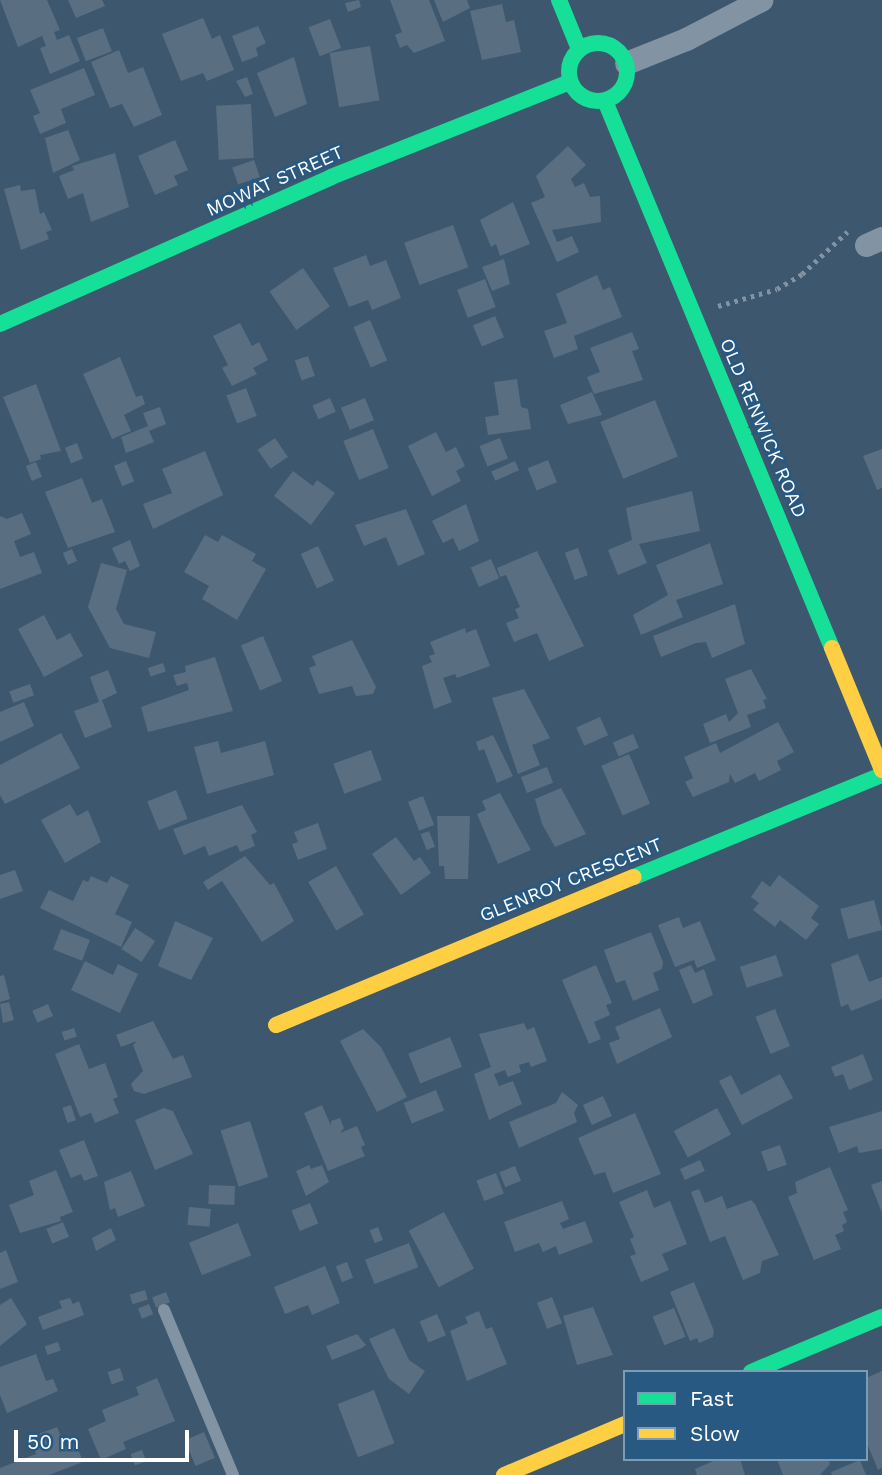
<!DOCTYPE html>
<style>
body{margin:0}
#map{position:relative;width:882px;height:1475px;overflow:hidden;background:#3c576e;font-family:"Work Sans",sans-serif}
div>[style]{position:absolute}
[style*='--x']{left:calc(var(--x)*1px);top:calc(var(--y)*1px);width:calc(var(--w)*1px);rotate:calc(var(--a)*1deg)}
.building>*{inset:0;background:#596f81;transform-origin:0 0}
.path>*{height:4.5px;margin-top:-2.25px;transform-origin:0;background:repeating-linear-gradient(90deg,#8294a4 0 3.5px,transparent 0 8.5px)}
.lane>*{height:12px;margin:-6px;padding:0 6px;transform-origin:6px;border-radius:6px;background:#8294a4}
.street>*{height:23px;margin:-11.5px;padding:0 11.5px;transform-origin:11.5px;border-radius:11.5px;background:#8294a4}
.fast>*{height:16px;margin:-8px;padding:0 8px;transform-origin:8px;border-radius:8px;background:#16e098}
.fast>.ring{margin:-8px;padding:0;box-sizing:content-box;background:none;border:16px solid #16e098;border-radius:50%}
.slow>*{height:16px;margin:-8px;padding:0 8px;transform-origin:8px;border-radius:8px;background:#ffcf43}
span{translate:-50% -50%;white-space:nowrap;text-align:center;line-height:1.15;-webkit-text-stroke:5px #285982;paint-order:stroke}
.street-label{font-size:19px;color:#fff}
.legend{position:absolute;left:623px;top:1370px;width:245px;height:91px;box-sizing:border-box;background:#285982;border:2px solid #7e9bb4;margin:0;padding:9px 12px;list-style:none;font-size:21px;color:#fff}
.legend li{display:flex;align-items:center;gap:14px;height:35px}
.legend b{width:35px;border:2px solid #7e9bb4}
.scale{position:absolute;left:14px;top:1430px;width:175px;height:32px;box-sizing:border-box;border:4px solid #fff;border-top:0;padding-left:9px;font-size:21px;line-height:24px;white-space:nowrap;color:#fff;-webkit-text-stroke:5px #285982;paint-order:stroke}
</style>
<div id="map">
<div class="building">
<i style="clip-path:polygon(0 0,47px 0,60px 30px,54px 32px,57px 40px,69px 35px,80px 61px,50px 74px,40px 48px,46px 46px,42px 36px,18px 47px)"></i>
<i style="clip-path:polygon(68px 0,102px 0,105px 6px,76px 18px)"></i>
<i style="clip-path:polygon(359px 0,361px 7px,348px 12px,345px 3px)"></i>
<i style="clip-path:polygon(390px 0,429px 0,445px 41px,414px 53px,407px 45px,400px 48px,395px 35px,402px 32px)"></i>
<i style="clip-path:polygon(434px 0,467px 0,470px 8px,443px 22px)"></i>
<i style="clip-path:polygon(502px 4px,506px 22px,514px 20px,521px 52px,482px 60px,470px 11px)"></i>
<i style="clip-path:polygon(203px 18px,212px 39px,220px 35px,234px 70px,207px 81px,203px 73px,181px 81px,162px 34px)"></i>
<i style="left:330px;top:19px;width:31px;height:23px;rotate:69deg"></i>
<i style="clip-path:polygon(258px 26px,266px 43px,256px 48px,258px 56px,242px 62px,232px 36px)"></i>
<i style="left:103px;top:28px;width:25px;height:28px;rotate:69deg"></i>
<i style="left:370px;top:46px;width:55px;height:41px;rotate:80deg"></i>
<i style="clip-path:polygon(119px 50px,128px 73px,143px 67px,162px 115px,134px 127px,122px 104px,110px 108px,91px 62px)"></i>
<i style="clip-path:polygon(294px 57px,307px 104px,275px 117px,257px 73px)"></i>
<i style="clip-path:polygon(84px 68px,95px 95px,61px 109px,66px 123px,40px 134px,33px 116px,40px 113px,30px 90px)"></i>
<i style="clip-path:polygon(247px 77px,253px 94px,245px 97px,236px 81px)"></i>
<i style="left:251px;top:104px;width:54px;height:35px;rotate:87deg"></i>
<i style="clip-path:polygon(68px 130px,80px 160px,53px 173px,45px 138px)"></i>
<i style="clip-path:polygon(175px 140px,188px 170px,174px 176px,178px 185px,155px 195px,138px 156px)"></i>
<i style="clip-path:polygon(568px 146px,586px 165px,571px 179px,575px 187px,584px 183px,590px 197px,600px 196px,601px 222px,552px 230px,557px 242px,572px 236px,579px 252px,557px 262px,531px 203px,545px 197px,536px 176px)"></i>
<i style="clip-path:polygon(115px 153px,129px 207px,91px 222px,83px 193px,68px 199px,59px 176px,74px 170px,72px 166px)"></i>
<i style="left:254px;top:160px;width:18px;height:23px;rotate:71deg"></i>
<i style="clip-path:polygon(20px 185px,21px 191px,35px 189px,40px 214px,44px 212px,52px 230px,46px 232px,49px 239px,21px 250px,4px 189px)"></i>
<i style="clip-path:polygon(513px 202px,530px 244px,500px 256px,496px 244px,491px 247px,480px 220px)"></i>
<i style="left:453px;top:225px;width:45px;height:52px;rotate:70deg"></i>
<i style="clip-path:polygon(366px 255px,370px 266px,386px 260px,401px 298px,372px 310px,368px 300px,349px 307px,333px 268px)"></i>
<i style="clip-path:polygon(504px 259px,510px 284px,492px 291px,482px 267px)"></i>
<i style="left:303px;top:268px;width:47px;height:41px;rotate:55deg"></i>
<i style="clip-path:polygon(597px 275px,603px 290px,610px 287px,622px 317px,574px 336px,578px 349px,554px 358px,544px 331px,567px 323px,556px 294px)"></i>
<i style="left:485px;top:279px;width:30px;height:30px;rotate:69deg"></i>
<i style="left:495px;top:316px;width:23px;height:24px;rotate:67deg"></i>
<i style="left:370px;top:320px;width:44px;height:18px;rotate:67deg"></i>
<i style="clip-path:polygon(240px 323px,252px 346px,259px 342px,268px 360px,253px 368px,257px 374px,232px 386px,222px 368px,228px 365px,213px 336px)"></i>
<i style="clip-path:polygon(632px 332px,639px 349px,632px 351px,643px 380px,594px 394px,587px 377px,600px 372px,590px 348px)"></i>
<i style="left:308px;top:356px;width:21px;height:14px;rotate:71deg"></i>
<i style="clip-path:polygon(120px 357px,136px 397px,142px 395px,145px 404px,124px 415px,131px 431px,112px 439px,83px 374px)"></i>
<i style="clip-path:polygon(517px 379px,521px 407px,528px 409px,531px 429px,488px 435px,485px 417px,499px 415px,494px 382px)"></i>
<i style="clip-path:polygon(36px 384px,61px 451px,40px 455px,41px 459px,30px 463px,3px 397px)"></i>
<i style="left:246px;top:388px;width:30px;height:21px;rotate:69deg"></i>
<i style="clip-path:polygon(592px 392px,602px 415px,568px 424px,560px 405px)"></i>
<i style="left:330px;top:398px;width:15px;height:19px;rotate:67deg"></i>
<i style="left:365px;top:398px;width:24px;height:26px;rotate:68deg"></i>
<i style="left:655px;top:400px;width:61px;height:59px;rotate:68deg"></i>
<i style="clip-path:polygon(160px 407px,166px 424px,149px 431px,154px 442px,126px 453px,121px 437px,148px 426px,143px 413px)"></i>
<i style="left:373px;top:429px;width:42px;height:32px;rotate:68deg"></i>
<i style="clip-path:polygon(436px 432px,446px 452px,456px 447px,465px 466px,456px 471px,461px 481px,432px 496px,408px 446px)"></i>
<i style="left:275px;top:438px;width:23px;height:21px;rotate:56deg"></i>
<i style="left:500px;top:438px;width:22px;height:22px;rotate:69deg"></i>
<i style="left:77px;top:443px;width:17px;height:13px;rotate:69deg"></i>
<i style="clip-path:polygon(882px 449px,882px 488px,877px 490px,863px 456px)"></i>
<i style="clip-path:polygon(205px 451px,223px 495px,153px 529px,143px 504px,172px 493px,162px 469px)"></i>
<i style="left:548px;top:460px;width:24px;height:22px;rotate:68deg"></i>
<i style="left:126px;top:461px;width:22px;height:13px;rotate:68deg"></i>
<i style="left:515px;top:461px;width:10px;height:26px;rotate:66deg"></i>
<i style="left:36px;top:462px;width:16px;height:11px;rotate:68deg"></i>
<i style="clip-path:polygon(293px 471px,313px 486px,317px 480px,335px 493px,311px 525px,274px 496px)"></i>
<i style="clip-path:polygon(82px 478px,92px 503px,102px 499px,115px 532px,68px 548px,45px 492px)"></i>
<i style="clip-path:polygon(692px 491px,700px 531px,639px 544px,647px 563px,618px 575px,608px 550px,632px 540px,626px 508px)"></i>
<i style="clip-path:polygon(466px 504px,479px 541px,459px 551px,453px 538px,443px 543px,432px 521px)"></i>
<i style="clip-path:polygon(406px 509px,425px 554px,398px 566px,386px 537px,364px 546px,355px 525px)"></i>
<i style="clip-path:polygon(22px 513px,31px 534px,14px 541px,20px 557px,34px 552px,42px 573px,0 589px,0 516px,7px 519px)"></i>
<i style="clip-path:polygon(205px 535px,218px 542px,222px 535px,256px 554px,252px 561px,266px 569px,237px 620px,202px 599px,209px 586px,184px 572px)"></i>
<i style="clip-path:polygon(130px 540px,140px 566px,130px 571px,125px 561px,119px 564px,112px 548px)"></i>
<i style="clip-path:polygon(710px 543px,723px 584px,676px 600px,683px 617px,641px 635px,633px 615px,668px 595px,656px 565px)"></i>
<i style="left:318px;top:546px;width:38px;height:19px;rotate:65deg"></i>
<i style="left:578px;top:548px;width:29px;height:14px;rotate:70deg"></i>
<i style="left:72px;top:549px;width:13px;height:10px;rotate:67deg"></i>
<i style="clip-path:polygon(537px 551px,584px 646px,549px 661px,537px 633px,514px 642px,506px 623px,519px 618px,515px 609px,520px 607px,506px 575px,500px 577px,497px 568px)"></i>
<i style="left:491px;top:559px;width:21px;height:22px;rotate:67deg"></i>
<i style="clip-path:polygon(101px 563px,127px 570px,116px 609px,124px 624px,156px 632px,149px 658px,110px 648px,88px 607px)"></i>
<i style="clip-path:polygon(735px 604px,745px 644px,712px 658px,706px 642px,696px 643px,661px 657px,653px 636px)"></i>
<i style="clip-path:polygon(44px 615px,57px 640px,70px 633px,83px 656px,44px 677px,18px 629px)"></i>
<i style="clip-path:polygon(465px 628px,466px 633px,476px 629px,490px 666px,457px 678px,455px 674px,443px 678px,452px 702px,434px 709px,422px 666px,432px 662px,429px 656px,435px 654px,430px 642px)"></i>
<i style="left:263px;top:636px;width:49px;height:24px;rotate:67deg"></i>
<i style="clip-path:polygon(352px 640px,376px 687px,373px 694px,356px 696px,352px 686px,319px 694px,309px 668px,316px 665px,312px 656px)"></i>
<i style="clip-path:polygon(215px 657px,233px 711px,148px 732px,141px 707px,189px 690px,187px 683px,177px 686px,173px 675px,186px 672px,185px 666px)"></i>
<i style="left:163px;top:663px;width:9px;height:16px;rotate:72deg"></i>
<i style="clip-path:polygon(751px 669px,767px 699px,763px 700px,766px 708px,747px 715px,751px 727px,710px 743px,703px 724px,726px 714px,729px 722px,738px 713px,725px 679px)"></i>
<i style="clip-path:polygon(108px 670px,117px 693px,102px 700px,112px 727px,85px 738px,74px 711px,99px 702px,90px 677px)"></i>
<i style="left:30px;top:684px;width:12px;height:22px;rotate:70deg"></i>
<i style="clip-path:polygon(524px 689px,550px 738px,532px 745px,540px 765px,518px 774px,492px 698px)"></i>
<i style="clip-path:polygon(24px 702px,34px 726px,0 742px,0 712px)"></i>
<i style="left:600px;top:717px;width:20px;height:26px;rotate:66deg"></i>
<i style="clip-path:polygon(778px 722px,794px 752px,777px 761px,781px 770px,759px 781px,755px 773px,735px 783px,730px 774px,729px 782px,693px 797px,685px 782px,693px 778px,684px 757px,716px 743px,720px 753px)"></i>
<i style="clip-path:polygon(61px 733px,80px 768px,5px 804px,0 795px,0 765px)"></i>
<i style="left:633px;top:734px;width:15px;height:22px;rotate:67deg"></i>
<i style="clip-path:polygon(493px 735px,513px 776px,497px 783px,484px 749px,479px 751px,476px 742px)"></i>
<i style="clip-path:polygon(218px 741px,221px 753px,265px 741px,274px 775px,207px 794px,194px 747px)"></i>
<i style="left:371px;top:750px;width:32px;height:40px;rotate:70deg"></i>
<i style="left:629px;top:754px;width:54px;height:30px;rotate:67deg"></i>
<i style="left:547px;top:767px;width:17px;height:28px;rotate:69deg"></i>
<i style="clip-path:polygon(561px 788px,586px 834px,555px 847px,542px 824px,535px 799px)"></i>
<i style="left:176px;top:790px;width:31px;height:31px;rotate:68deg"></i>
<i style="clip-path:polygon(500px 793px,531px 850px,498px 864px,477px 814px,486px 810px,482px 801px)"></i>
<i style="left:423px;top:796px;width:31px;height:16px;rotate:69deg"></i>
<i style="clip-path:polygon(70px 804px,77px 816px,88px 810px,101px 842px,65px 863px,41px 820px)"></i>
<i style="clip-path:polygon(242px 805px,257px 832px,251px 835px,255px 846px,240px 852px,237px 845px,209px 856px,205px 846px,184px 855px,173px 829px)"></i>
<i style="clip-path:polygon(437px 816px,470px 816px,468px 879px,445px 879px,444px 866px,439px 866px)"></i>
<i style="clip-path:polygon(318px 823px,327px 849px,298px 860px,292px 844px,298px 842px,294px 832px)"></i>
<i style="left:429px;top:831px;width:17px;height:9px;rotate:69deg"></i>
<i style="clip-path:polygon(396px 837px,414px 861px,420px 857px,431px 873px,401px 895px,372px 854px)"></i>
<i style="clip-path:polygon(245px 856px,270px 885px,274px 883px,294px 921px,262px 942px,222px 881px,208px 890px,203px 882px)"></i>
<i style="left:336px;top:866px;width:56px;height:32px;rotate:60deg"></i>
<i style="clip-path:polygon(15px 870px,23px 891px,0 899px,0 875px)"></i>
<i style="clip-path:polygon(779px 875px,819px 906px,811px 918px,819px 924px,806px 940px,780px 920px,775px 927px,753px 910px,759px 903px,751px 897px,762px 881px,770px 887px)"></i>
<i style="clip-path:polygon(91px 876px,107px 883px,111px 876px,129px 885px,115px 914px,132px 922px,121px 947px,40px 908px,49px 890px,73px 901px,83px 880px,88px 882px)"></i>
<i style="left:874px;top:900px;width:31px;height:35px;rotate:75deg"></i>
<i style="clip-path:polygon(679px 917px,683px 928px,700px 921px,716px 960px,697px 968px,694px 960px,675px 967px,658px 925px)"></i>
<i style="clip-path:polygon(175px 921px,213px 938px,191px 980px,158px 966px)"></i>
<i style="left:135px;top:928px;width:24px;height:25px;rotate:33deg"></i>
<i style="left:61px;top:929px;width:31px;height:22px;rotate:21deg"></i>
<i style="clip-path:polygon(651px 932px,663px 962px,662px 969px,653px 973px,659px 990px,633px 1001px,625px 980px,616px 983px,604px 950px)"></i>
<i style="clip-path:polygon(858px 954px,869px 982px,882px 977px,882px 999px,851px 1011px,848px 1004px,841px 1007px,831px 964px)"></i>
<i style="left:776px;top:955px;width:22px;height:38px;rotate:72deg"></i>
<i style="clip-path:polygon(85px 961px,113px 975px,118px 964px,138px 974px,120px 1013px,71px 990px)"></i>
<i style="clip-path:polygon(596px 965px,612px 1003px,606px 1005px,610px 1015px,594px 1022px,601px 1039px,589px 1044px,562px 980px)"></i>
<i style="clip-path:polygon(691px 965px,695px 973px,704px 969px,713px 995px,693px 1004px,679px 970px)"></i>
<i style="clip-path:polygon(4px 975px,10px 999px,0 1002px,0 976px)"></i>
<i style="clip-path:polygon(9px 1002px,14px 1020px,3px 1023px,0 1004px)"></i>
<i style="left:48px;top:1004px;width:13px;height:17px;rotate:67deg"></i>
<i style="clip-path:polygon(660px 1008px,672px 1037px,617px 1064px,609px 1043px,620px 1039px,615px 1027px)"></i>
<i style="left:775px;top:1009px;width:40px;height:21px;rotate:68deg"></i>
<i style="clip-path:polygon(153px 1021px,173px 1059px,183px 1055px,192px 1077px,144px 1094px,134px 1091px,131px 1084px,143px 1071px,133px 1045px,137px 1041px,121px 1047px,116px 1035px)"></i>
<i style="clip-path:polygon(524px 1023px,527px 1030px,534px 1027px,547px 1061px,531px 1067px,529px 1062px,519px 1065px,521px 1072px,508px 1077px,505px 1070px,494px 1074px,499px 1086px,513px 1081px,522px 1104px,489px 1120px,474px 1074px,491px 1067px,479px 1034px)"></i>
<i style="left:74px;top:1028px;width:9px;height:13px;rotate:72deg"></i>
<i style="clip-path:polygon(363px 1029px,381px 1047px,407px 1097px,377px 1112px,340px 1041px)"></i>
<i style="left:450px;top:1037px;width:32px;height:45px;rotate:68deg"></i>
<i style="clip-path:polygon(79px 1044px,89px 1069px,105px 1063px,118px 1097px,113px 1099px,119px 1113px,95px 1123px,91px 1113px,80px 1117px,55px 1054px)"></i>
<i style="clip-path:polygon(863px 1054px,873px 1080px,849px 1090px,843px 1074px,835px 1077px,831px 1067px)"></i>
<i style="clip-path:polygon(780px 1074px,793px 1098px,742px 1125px,719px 1081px,731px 1075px,741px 1095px)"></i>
<i style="left:436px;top:1090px;width:22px;height:35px;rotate:68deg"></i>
<i style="clip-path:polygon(562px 1092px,578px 1105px,574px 1113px,577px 1122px,519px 1148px,509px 1122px,556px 1103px)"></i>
<i style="left:603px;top:1096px;width:22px;height:22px;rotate:66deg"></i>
<i style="left:71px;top:1105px;width:16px;height:9px;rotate:72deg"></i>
<i style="clip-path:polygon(322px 1105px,331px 1126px,331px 1121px,340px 1118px,344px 1128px,340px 1133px,357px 1126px,365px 1145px,361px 1147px,365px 1156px,328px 1171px,304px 1113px)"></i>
<i style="clip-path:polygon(164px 1108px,173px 1111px,193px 1154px,155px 1170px,135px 1120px)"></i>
<i style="left:717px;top:1108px;width:30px;height:49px;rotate:62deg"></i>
<i style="clip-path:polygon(882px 1111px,882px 1149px,859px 1153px,857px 1146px,839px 1153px,829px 1127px)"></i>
<i style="clip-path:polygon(635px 1113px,661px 1174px,613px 1193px,605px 1172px,594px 1175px,578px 1138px)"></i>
<i style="left:250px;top:1121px;width:59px;height:31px;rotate:72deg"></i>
<i style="clip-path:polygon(84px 1140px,98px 1176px,84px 1181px,81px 1174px,71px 1178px,59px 1150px)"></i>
<i style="left:780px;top:1145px;width:21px;height:20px;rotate:71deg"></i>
<i style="left:700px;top:1160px;width:12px;height:22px;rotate:66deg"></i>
<i style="clip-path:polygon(309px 1165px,311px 1169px,322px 1165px,329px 1182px,306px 1196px,296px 1171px)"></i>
<i style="left:515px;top:1166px;width:16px;height:17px;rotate:68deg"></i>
<i style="clip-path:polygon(830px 1167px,848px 1210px,843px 1212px,847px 1222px,842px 1225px,844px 1231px,835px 1235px,841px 1249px,814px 1260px,788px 1197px,797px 1193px,795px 1182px)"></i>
<i style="clip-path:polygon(56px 1170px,73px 1212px,60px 1217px,61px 1221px,20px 1233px,9px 1205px,34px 1195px,29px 1181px)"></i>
<i style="clip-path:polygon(131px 1171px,145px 1206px,118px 1217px,115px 1208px,110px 1210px,104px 1182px)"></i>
<i style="left:496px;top:1173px;width:22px;height:21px;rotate:69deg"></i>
<i style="clip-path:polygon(882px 1181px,882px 1213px,871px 1185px)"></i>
<i style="left:209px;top:1185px;width:26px;height:19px;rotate:2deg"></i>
<i style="clip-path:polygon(699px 1189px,705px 1203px,722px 1196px,727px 1209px,751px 1200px,755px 1204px,779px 1255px,762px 1261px,760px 1273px,743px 1280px,725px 1236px,710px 1242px,691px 1192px)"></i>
<i style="clip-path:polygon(647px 1190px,654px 1208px,670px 1201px,687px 1244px,662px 1254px,669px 1270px,641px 1282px,630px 1256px,636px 1254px,630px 1239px,634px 1237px,619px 1202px)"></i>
<i style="clip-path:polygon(562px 1201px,569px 1219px,560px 1223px,563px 1229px,585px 1221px,593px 1242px,559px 1255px,556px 1246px,543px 1252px,539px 1243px,515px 1252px,504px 1222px)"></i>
<i style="left:310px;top:1203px;width:22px;height:20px;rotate:68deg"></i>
<i style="left:189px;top:1207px;width:22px;height:18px;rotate:5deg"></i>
<i style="left:444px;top:1212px;width:64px;height:40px;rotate:62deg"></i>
<i style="left:63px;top:1222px;width:16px;height:18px;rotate:68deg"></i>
<i style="left:238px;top:1223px;width:35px;height:53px;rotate:68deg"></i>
<i style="left:378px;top:1227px;width:14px;height:9px;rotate:69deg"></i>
<i style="clip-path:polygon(111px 1228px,116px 1240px,96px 1251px,92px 1238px)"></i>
<i style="left:409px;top:1243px;width:26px;height:47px;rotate:69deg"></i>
<i style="clip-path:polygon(6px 1250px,18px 1282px,0 1289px,0 1253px)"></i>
<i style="left:347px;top:1262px;width:17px;height:12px;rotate:69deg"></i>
<i style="clip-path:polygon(325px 1266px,340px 1303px,312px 1315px,308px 1305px,285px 1314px,274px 1287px)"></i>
<i style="clip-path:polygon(694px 1282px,714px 1331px,713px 1337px,699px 1343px,697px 1338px,690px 1341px,670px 1292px)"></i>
<i style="left:145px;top:1290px;width:10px;height:16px;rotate:73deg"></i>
<i style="left:166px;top:1292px;width:11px;height:15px;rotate:68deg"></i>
<i style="left:552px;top:1297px;width:28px;height:16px;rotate:69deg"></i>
<i style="clip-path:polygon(11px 1298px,27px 1324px,0 1346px,0 1305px)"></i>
<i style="clip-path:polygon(70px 1298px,73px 1304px,79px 1301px,84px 1315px,43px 1330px,38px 1317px,62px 1308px,59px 1301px)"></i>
<i style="left:149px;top:1304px;width:11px;height:12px;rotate:68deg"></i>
<i style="clip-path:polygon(593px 1307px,613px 1355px,577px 1365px,563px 1316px)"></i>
<i style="left:674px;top:1308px;width:31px;height:23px;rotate:68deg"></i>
<i style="clip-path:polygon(479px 1311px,486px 1329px,492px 1327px,507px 1364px,467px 1381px,450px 1331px,468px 1323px,465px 1317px)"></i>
<i style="left:437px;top:1314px;width:23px;height:19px;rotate:67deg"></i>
<i style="clip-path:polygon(394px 1328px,409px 1360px,425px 1371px,409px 1394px,389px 1379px,369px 1339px)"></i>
<i style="clip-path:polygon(357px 1334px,366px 1345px,362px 1348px,332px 1360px,326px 1346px)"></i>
<i style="left:58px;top:1342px;width:9px;height:14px;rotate:72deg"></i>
<i style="clip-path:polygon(36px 1354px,46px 1381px,53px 1379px,58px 1391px,7px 1413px,0 1395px,0 1367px)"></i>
<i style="left:120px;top:1368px;width:13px;height:13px;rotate:72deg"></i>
<i style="clip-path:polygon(882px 1371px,882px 1468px,878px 1470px,866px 1441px,866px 1378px)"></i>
<i style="clip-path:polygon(157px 1378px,175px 1421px,123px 1442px,126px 1449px,101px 1460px,88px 1429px,106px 1421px,102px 1410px,139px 1395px,136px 1387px)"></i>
<i style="left:374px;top:1390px;width:57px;height:39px;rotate:69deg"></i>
<i style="clip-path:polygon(57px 1427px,65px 1447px,76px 1443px,83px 1462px,49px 1475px,0 1475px,0 1468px,36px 1454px,30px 1437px)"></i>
<i style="left:204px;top:1432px;width:28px;height:21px;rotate:67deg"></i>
<i style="left:142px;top:1450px;width:12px;height:12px;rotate:70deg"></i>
<i style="clip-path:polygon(718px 1459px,740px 1459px,745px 1475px,697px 1475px,695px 1469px)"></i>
<i style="clip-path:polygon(777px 1459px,828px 1459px,830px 1464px,820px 1475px,783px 1475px)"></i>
<i style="clip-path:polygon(860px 1460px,866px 1475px,832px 1475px,831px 1472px)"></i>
</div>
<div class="path">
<i style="--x:718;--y:306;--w:61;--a:-16.1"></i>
<i style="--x:777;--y:289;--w:29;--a:-31"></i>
<i style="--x:802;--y:274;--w:62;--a:-43"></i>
</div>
<div class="lane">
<i style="--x:164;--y:1310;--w:179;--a:67.3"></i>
</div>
<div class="street">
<i style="--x:626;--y:63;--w:65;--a:-21.8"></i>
<i style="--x:686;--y:39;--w:85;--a:-27.5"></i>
<i style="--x:866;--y:245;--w:17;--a:-24"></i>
</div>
<div class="fast">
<i style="--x:559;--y:0;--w:53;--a:67.8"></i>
<i class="ring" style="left:569px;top:43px;width:42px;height:42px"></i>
<i style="--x:605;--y:101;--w:592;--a:67.46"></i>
<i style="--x:0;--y:324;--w:362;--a:-23.9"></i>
<i style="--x:331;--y:177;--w:257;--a:-21.7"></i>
<i style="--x:634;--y:877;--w:268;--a:-22.4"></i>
<i style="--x:751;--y:1372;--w:142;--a:-22.8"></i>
</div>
<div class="slow">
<i style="--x:832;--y:648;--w:132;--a:67.7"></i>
<i style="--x:276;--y:1025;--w:387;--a:-22.5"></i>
<i style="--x:504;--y:1475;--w:131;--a:-22.9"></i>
</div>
<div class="street-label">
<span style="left:275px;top:181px;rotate:-24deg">MOWAT STREET</span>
<span style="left:763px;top:428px;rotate:67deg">OLD RENWICK ROAD</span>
<span style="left:571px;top:880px;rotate:-22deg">GLENROY CRESCENT</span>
</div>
<ul class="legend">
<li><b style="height:9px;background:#16e098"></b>Fast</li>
<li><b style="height:9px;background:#ffcf43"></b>Slow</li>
</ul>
<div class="scale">50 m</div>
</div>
